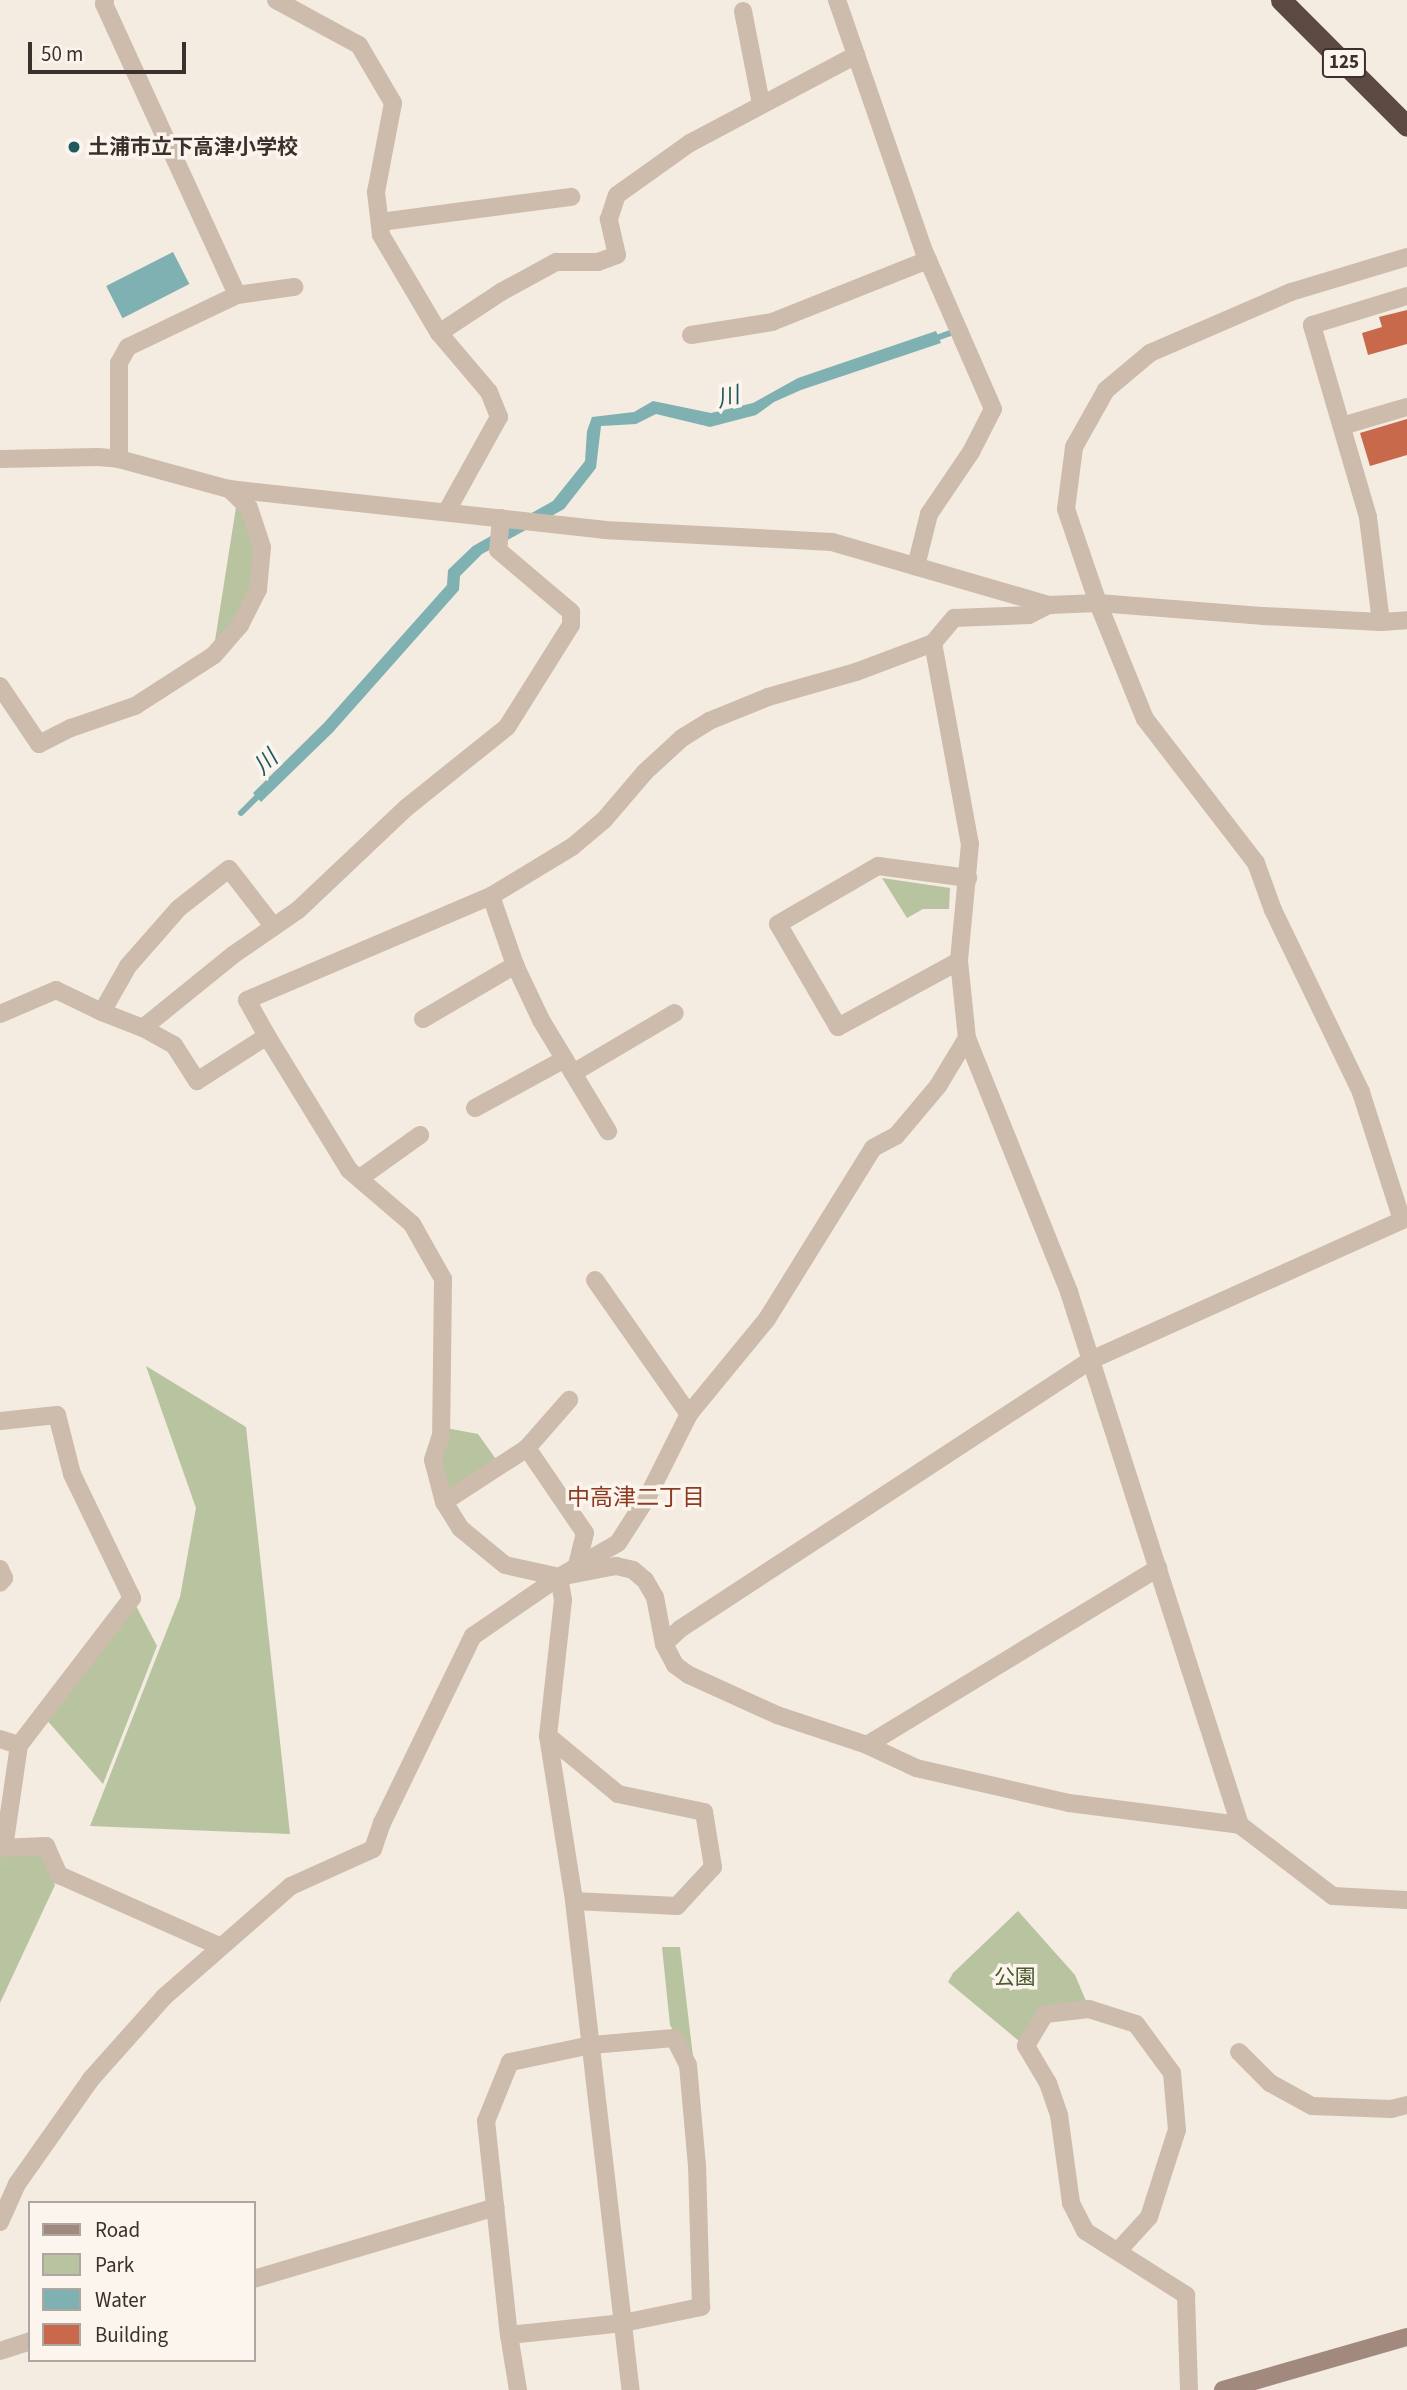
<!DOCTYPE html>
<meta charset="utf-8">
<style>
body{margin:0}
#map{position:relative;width:1407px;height:2390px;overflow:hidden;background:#f4ebe1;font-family:"Source Sans 3","Noto Sans JP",sans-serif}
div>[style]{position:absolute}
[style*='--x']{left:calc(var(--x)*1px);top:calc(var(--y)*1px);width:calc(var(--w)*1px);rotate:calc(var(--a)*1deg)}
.green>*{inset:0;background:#b8c4a0}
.water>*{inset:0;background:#7fb0b2;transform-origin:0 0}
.stream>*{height:6px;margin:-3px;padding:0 3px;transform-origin:3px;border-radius:3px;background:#7fb0b2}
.building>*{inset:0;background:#c8694b}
.street>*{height:18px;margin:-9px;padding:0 9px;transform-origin:9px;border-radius:9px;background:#cdbbac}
.secondary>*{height:18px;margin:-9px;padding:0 9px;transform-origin:9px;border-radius:9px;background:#a18a7d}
.highway>*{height:21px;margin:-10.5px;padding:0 10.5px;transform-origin:10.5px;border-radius:10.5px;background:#5c4a42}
.dots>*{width:19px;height:19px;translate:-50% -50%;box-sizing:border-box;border:4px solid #fbf5ee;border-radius:50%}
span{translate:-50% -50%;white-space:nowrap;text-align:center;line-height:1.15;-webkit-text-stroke:7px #fbf5ee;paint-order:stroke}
.shield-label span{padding:2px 5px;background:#fbf5ee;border:2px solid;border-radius:5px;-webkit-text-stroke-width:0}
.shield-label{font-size:19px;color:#3b302b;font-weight:700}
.poi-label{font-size:21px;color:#3b302b;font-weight:700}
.left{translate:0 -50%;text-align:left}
.park-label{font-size:21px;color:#4a5a2e}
.water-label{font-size:23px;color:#1f5a5e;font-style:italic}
.neighbourhood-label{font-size:23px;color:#8c3b22}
.legend{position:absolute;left:28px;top:2201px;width:228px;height:161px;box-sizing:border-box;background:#fbf5ee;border:2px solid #aea6a0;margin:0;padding:9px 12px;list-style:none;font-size:21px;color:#3b302b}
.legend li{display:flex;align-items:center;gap:14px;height:35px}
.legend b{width:35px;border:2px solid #aea6a0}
.scale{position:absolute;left:28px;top:42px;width:158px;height:32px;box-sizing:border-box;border:4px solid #3b302b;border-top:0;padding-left:9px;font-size:21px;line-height:24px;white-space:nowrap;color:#3b302b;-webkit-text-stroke:5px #fbf5ee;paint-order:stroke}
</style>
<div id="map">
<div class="green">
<i style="clip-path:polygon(237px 501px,244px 513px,264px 592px,214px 647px)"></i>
<i style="clip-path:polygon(882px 878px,950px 888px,949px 909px,923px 909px,907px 918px)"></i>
<i style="clip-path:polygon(146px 1366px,246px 1427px,290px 1834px,90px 1826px,180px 1597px,196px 1508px)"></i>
<i style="clip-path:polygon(446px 1428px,478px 1434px,498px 1462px,447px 1494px,440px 1460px)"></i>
<i style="clip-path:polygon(135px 1604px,157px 1646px,103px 1784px,45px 1718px)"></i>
<i style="clip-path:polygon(42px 1854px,55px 1885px,0 2003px,0 1855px)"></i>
<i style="clip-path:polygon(1018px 1911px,1075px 1975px,1089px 2008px,1044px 2013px,1025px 2046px,948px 1982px,953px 1973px)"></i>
<i style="clip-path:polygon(662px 1947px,680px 1947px,694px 2065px,670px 2025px)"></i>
</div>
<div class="water">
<i style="left:173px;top:252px;width:36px;height:75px;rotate:63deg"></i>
<i style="clip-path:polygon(936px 331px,941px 343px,801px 390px,774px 402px,756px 415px,710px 427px,656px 414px,636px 424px,601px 426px,596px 468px,564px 509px,482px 554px,460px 576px,459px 590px,333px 732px,261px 802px,253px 793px,324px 723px,447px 585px,448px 570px,473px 546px,553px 501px,585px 461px,587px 431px,592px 417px,634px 412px,653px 401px,711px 413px,753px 403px,798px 378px)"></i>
</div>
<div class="stream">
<i style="--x:931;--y:340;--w:23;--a:-20"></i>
<i style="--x:241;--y:813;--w:30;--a:-45"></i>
</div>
<div class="building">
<i style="clip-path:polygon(1407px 310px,1407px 344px,1368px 355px,1362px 333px,1382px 327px,1379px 317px)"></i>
<i style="clip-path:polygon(1407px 419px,1407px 455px,1370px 466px,1360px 433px)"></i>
</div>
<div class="street">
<i style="--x:105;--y:0;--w:4;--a:104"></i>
<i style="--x:104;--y:4;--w:320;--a:65.4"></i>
<i style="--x:276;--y:0;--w:94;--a:28.5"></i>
<i style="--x:359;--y:45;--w:67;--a:59.6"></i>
<i style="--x:393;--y:103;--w:91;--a:100.8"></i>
<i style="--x:376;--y:192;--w:43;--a:83.4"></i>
<i style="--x:381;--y:235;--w:114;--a:59.4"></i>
<i style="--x:439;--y:333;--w:77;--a:49.7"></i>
<i style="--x:489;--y:392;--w:27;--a:68"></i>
<i style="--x:499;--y:417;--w:107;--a:119"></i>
<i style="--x:837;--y:0;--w:266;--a:70.9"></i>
<i style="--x:924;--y:251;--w:172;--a:66.4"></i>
<i style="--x:993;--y:409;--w:48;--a:117.1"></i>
<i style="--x:971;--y:452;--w:75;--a:124.1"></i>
<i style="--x:929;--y:514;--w:54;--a:104"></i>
<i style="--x:743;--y:11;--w:95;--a:79"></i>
<i style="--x:380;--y:222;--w:193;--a:-7.5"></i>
<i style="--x:439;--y:333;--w:74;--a:-33.5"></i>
<i style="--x:501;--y:292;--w:63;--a:-28.6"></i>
<i style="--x:556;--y:262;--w:42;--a:0"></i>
<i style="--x:598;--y:262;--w:20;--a:-20"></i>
<i style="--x:617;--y:255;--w:37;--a:-103"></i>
<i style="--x:609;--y:219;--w:25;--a:-72"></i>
<i style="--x:617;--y:195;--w:90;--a:-35.5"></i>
<i style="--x:690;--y:143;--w:188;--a:-27.9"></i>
<i style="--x:691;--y:335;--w:82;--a:-9.1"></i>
<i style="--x:772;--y:322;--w:168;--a:-21.7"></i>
<i style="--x:1342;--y:426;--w:68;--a:-16.3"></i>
<i style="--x:0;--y:459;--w:98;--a:-1.2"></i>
<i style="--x:98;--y:457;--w:21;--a:5"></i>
<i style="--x:119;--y:459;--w:114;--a:15.3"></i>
<i style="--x:229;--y:489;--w:377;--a:6.2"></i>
<i style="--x:604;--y:530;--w:228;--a:3"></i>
<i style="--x:832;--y:542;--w:226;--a:16.2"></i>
<i style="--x:1049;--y:605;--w:49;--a:-2.3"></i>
<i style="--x:1098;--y:603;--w:167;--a:4.5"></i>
<i style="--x:1264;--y:616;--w:117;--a:2.9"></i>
<i style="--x:1381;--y:622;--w:26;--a:-4"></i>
<i style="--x:119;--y:459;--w:96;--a:-90"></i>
<i style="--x:119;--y:363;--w:18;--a:-61"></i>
<i style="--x:128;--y:347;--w:121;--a:-25.5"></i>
<i style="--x:237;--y:295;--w:58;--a:-8"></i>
<i style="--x:501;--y:518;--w:32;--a:95"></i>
<i style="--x:498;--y:550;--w:96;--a:40.3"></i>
<i style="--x:571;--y:612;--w:13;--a:90"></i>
<i style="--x:571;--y:625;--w:120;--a:122.1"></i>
<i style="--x:507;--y:727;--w:129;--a:141.3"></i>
<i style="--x:406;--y:808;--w:149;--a:136.6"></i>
<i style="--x:298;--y:910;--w:79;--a:145.3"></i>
<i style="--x:233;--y:955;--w:116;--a:141"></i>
<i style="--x:143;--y:1028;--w:35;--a:29"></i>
<i style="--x:174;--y:1045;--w:43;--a:57.4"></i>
<i style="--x:197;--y:1081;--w:83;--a:-32.7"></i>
<i style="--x:267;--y:1036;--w:157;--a:58.5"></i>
<i style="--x:349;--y:1170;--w:83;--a:40.6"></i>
<i style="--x:412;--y:1224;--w:63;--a:60.6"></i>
<i style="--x:443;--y:1279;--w:156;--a:90.7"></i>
<i style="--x:441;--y:1435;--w:26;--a:108"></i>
<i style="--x:433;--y:1460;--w:43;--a:75.3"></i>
<i style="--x:444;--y:1502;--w:31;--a:58"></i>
<i style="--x:460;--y:1528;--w:58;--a:39.4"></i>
<i style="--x:505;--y:1565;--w:55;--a:12.5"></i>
<i style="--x:559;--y:1577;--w:58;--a:-10.9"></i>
<i style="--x:616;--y:1566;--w:17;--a:13"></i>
<i style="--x:633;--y:1570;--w:16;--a:40"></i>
<i style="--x:645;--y:1580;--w:20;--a:60"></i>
<i style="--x:655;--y:1597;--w:48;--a:79.2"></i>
<i style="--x:664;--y:1644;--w:24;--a:62"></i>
<i style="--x:675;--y:1665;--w:17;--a:36"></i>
<i style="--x:689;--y:1675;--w:97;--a:24.4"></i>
<i style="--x:777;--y:1715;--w:95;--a:18.4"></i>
<i style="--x:867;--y:1745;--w:54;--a:25.1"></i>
<i style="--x:916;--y:1768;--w:157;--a:12.9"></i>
<i style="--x:1069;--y:1803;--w:172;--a:7.3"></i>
<i style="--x:1381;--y:622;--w:106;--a:-97.1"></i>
<i style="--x:1368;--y:517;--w:200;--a:-106.3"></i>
<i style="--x:1312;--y:325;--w:99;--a:-17"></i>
<i style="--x:933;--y:643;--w:204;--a:79.6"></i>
<i style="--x:970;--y:844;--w:118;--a:95.4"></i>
<i style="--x:959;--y:961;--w:77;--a:84.1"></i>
<i style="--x:967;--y:1038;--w:274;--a:68.1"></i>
<i style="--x:1069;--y:1292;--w:560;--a:72.21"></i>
<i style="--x:1240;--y:1825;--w:117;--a:37.4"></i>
<i style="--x:1333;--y:1896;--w:74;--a:3.1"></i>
<i style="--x:0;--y:686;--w:70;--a:56.1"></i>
<i style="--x:39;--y:744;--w:36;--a:-27"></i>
<i style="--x:71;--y:728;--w:68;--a:-19"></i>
<i style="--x:135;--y:706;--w:94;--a:-32.8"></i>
<i style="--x:214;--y:655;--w:40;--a:-49"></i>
<i style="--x:240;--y:625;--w:39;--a:-63"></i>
<i style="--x:258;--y:590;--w:43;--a:-84.7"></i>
<i style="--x:262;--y:547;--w:41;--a:-108.4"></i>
<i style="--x:249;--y:508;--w:28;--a:-136"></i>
<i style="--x:491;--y:896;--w:73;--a:70.8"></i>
<i style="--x:515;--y:965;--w:61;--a:64.7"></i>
<i style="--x:541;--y:1020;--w:130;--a:58.9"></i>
<i style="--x:959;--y:961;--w:138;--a:151.4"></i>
<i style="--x:838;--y:1027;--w:119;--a:-120.2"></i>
<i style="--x:778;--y:924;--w:116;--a:-30.1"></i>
<i style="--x:878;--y:866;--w:91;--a:7.6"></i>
<i style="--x:0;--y:1014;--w:61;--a:-23.2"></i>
<i style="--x:56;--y:990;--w:51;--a:25.6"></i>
<i style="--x:423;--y:1019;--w:107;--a:-30.4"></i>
<i style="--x:143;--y:1028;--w:44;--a:-158.7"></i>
<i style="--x:102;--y:1012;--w:53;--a:-60.5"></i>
<i style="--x:128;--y:966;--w:77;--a:-48.7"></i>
<i style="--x:179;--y:908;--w:63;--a:-38"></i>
<i style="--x:229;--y:869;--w:73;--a:52.2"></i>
<i style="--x:267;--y:1036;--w:41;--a:-119.1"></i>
<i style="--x:247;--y:1000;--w:265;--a:-23.1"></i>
<i style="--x:491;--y:896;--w:95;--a:-31.2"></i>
<i style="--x:572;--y:847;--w:42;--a:-40.2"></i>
<i style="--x:604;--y:820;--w:63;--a:-49.5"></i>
<i style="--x:645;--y:772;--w:50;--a:-42.6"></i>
<i style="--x:682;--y:738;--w:32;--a:-32"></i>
<i style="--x:709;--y:721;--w:64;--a:-22.1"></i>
<i style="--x:768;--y:697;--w:91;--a:-15.9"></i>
<i style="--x:856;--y:672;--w:82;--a:-20.6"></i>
<i style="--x:933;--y:643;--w:33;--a:-50"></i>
<i style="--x:954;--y:618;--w:75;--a:-2.3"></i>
<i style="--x:1029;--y:615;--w:22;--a:-27"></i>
<i style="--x:573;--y:1073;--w:118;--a:-30.5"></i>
<i style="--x:475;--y:1108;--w:102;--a:-28.6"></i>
<i style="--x:360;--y:1178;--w:74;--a:-35.6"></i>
<i style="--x:595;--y:1280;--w:164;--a:55"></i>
<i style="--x:0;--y:1421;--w:57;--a:-6"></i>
<i style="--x:57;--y:1415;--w:61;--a:75.7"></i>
<i style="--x:72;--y:1474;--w:138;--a:64.2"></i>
<i style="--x:132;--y:1598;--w:185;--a:127.5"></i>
<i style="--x:19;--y:1745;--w:104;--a:98.3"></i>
<i style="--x:527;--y:1448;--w:103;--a:55.7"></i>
<i style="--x:585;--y:1533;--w:36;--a:104"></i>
<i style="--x:444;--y:1502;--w:99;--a:-33"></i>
<i style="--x:527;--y:1448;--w:64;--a:-48.8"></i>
<i style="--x:0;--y:1569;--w:10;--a:66"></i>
<i style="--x:4;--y:1578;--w:6;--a:129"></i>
<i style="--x:559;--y:1577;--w:23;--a:80"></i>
<i style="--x:563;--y:1600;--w:137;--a:96.3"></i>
<i style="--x:548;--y:1736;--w:167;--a:81"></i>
<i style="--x:574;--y:1901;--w:492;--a:83.4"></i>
<i style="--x:664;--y:1644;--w:22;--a:-43"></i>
<i style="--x:680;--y:1629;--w:491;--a:-33.2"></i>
<i style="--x:1091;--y:1360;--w:341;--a:-24.2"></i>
<i style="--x:1402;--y:1220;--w:134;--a:-107.8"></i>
<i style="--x:1361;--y:1092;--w:202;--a:-115.8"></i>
<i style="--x:1273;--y:910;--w:50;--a:-109.9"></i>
<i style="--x:1256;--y:863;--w:182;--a:-127.6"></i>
<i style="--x:1145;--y:719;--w:125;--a:-112.1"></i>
<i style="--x:1098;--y:603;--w:99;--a:-108.8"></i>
<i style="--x:1066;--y:509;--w:63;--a:-82.6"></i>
<i style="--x:1074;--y:447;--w:65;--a:-60.7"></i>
<i style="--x:1106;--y:390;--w:57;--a:-40.1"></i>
<i style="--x:1150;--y:353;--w:154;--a:-23.4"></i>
<i style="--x:1291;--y:292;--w:121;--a:-16.8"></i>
<i style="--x:548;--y:1736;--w:91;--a:39.6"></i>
<i style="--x:618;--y:1794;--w:88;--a:11.8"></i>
<i style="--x:704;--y:1812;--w:56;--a:80.7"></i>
<i style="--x:713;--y:1867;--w:53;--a:132.7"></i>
<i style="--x:677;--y:1906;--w:103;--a:-177.2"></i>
<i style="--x:0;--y:1739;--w:20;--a:18"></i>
<i style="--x:867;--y:1745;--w:341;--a:-31.3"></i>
<i style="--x:0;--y:1848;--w:46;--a:-2.5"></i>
<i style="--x:46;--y:1846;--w:32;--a:66"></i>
<i style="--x:59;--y:1875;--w:175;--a:23.9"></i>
<i style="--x:1239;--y:2052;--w:44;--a:45"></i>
<i style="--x:1270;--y:2083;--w:48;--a:28.7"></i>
<i style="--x:1312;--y:2106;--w:79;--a:2.2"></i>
<i style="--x:1391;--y:2109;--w:16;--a:-14"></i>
<i style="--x:0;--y:2222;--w:42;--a:-65.9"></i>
<i style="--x:17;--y:2184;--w:128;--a:-54.8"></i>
<i style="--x:91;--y:2079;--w:110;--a:-48.3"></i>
<i style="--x:164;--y:1997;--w:169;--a:-41.2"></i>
<i style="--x:291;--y:1886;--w:90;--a:-24.3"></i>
<i style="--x:373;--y:1849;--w:28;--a:-71"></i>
<i style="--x:382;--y:1823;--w:208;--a:-64.1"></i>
<i style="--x:473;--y:1636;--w:104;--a:-34.5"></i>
<i style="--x:559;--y:1577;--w:68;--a:-30"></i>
<i style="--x:618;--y:1543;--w:56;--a:-57.4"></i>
<i style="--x:648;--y:1496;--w:92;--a:-63.4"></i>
<i style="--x:689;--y:1414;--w:123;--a:-50.6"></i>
<i style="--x:767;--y:1319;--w:201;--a:-58.2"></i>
<i style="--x:873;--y:1148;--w:26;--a:-28"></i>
<i style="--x:896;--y:1136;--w:65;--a:-50"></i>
<i style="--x:938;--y:1086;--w:56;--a:-58.9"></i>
<i style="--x:1118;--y:2251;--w:46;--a:-47.6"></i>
<i style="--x:1149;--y:2217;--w:91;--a:-72.2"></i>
<i style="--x:1177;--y:2130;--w:57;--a:-95"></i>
<i style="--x:1172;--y:2073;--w:61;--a:-126.3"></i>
<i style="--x:1136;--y:2024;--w:49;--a:-162.3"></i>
<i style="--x:1089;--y:2009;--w:44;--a:173.5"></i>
<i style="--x:1045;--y:2014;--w:37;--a:121"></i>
<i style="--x:1026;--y:2046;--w:43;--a:59.3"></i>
<i style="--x:1048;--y:2083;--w:34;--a:71"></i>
<i style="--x:1059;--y:2115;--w:89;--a:82.2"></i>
<i style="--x:1071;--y:2203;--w:31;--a:63"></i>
<i style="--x:1085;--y:2231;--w:120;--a:32.4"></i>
<i style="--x:1186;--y:2295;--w:95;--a:88.2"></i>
<i style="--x:254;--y:2279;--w:252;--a:-16.6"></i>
<i style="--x:509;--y:2335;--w:115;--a:-6"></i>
<i style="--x:623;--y:2323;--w:80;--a:-11.6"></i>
<i style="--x:701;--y:2307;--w:141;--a:-91.6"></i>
<i style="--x:697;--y:2166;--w:101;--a:-95.1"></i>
<i style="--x:688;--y:2065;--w:30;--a:-117"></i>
<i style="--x:674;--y:2038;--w:83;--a:175.2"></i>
<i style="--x:591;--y:2045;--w:83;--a:168.1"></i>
<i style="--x:510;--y:2062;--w:64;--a:112.1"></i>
<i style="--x:486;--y:2121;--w:215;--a:83.9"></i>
<i style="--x:509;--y:2335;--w:56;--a:80.7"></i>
<i style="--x:0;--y:2351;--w:32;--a:-18"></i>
</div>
<div class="secondary">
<i style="--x:1223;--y:2390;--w:191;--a:-16.1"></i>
</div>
<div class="highway">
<i style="--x:1281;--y:0;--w:178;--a:45"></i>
</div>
<div class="dots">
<i style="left:74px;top:147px;background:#1f5a5e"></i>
</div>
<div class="shield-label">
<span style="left:1344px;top:63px">125</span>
</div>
<div class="poi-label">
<span class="left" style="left:88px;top:147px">土浦市立下高津小学校</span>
</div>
<div class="park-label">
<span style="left:1015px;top:1977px">公園</span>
</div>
<div class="water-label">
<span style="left:728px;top:398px;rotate:-14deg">川</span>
<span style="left:266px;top:763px;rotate:-44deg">川</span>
</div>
<div class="neighbourhood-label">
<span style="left:636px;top:1498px">中高津二丁目</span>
</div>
<ul class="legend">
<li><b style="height:9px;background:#a18a7d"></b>Road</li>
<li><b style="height:19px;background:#b8c4a0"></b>Park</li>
<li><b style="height:19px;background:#7fb0b2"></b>Water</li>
<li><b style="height:19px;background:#c8694b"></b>Building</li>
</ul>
<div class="scale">50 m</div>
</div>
